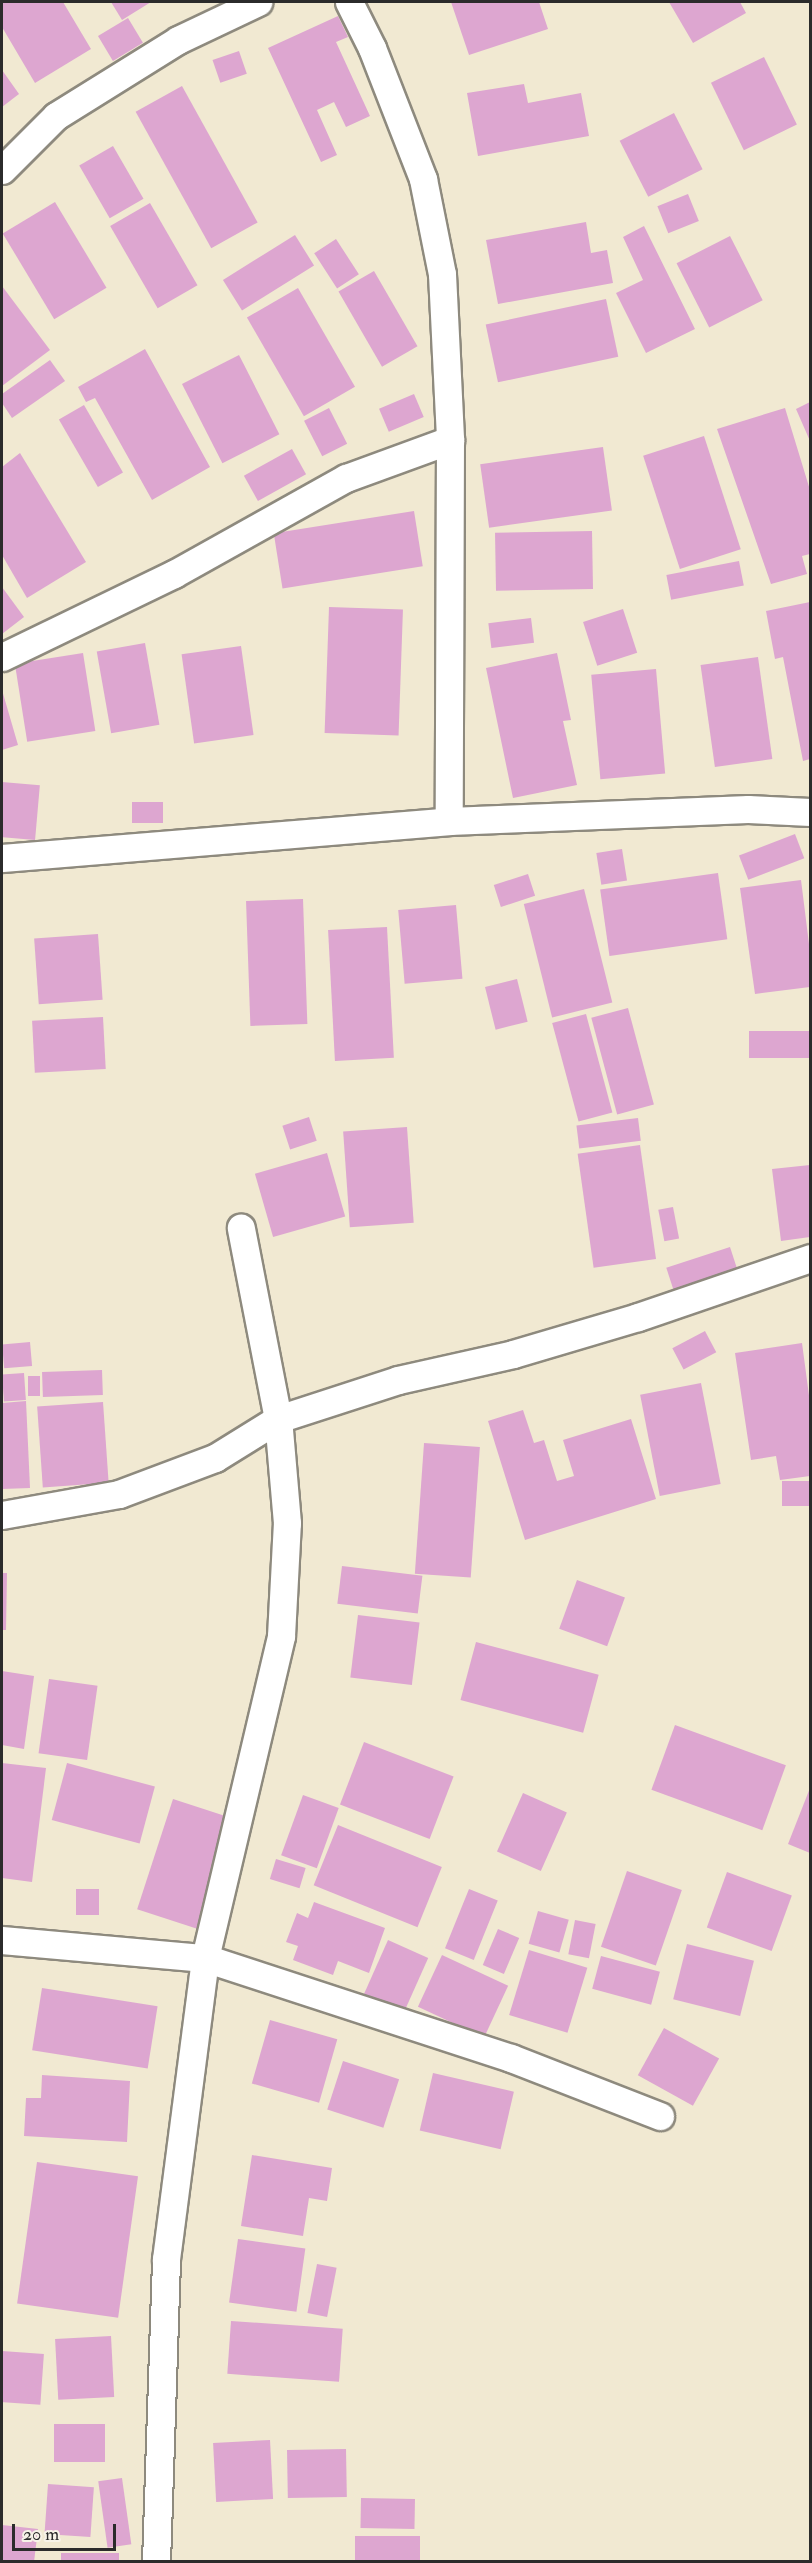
<!DOCTYPE html>
<style>
body{margin:0}
#map{position:relative;width:812px;height:2563px;overflow:hidden;background:#f1e9d2;font-family:"IM FELL Double Pica",serif}
div>[style]{position:absolute}
[style*='--x']{left:calc(var(--x)*1px);top:calc(var(--y)*1px);width:calc(var(--w)*1px);rotate:calc(var(--a)*1deg)}
.building>*{inset:0;background:#dda6d0;transform-origin:0 0}
.roads{filter:drop-shadow(2px 0 #8e8a7e) drop-shadow(-2px 0 #8e8a7e) drop-shadow(0 2px #8e8a7e) drop-shadow(0 -2px #8e8a7e)}
.minor>*{height:27px;margin:-13.5px;padding:0 13.5px;transform-origin:13.5px;border-radius:13.5px;background:#fff}
span{translate:-50% -50%;white-space:nowrap;text-align:center;line-height:1.15;-webkit-text-stroke:4.5px #f7f3e8;paint-order:stroke}
.frame{position:absolute;inset:0;border:3px solid #2b2b2b;pointer-events:none}
.scale{position:absolute;left:12px;top:2524px;width:104px;height:27px;box-sizing:border-box;border:3px solid #2b2b2b;border-top:0;padding-left:8px;font-size:18px;line-height:21px;white-space:nowrap;color:#2b2b2b;-webkit-text-stroke:4px #f7f3e8;paint-order:stroke}
</style>
<div id="map">
<div class="building">
<i style="clip-path:polygon(2px 2px,63px 2px,91px 49px,35px 83px,2px 27px)"></i>
<i style="clip-path:polygon(111px 2px,151px 2px,122px 20px)"></i>
<i style="clip-path:polygon(451px 2px,539px 2px,548px 29px,469px 55px)"></i>
<i style="clip-path:polygon(669px 2px,740px 2px,746px 13px,693px 43px)"></i>
<i style="clip-path:polygon(338px 16px,348px 37px,336px 42px,370px 116px,346px 127px,334px 102px,317px 110px,337px 155px,321px 162px,268px 48px)"></i>
<i style="left:128px;top:18px;width:29px;height:35px;rotate:59deg"></i>
<i style="left:239px;top:51px;width:24px;height:28px;rotate:71deg"></i>
<i style="left:764px;top:57px;width:75px;height:59px;rotate:64deg"></i>
<i style="clip-path:polygon(2px 70px,19px 94px,2px 107px)"></i>
<i style="clip-path:polygon(524px 84px,528px 103px,581px 93px,589px 136px,478px 156px,467px 93px)"></i>
<i style="left:182px;top:86px;width:156px;height:53px;rotate:61deg"></i>
<i style="left:674px;top:113px;width:63px;height:61px;rotate:63deg"></i>
<i style="left:113px;top:146px;width:61px;height:39px;rotate:60deg"></i>
<i style="left:688px;top:194px;width:29px;height:33px;rotate:68deg"></i>
<i style="left:55px;top:202px;width:100px;height:61px;rotate:59deg"></i>
<i style="left:150px;top:203px;width:95px;height:46px;rotate:60deg"></i>
<i style="clip-path:polygon(586px 222px,591px 253px,607px 250px,613px 283px,498px 304px,486px 240px)"></i>
<i style="clip-path:polygon(644px 226px,695px 329px,646px 353px,616px 293px,643px 280px,623px 237px)"></i>
<i style="left:295px;top:235px;width:36px;height:85px;rotate:58deg"></i>
<i style="left:730px;top:236px;width:72px;height:60px;rotate:63deg"></i>
<i style="left:336px;top:239px;width:42px;height:26px;rotate:57deg"></i>
<i style="left:374px;top:271px;width:87px;height:41px;rotate:60deg"></i>
<i style="clip-path:polygon(2px 286px,50px 350px,2px 386px)"></i>
<i style="left:298px;top:288px;width:114px;height:59px;rotate:60deg"></i>
<i style="left:606px;top:299px;width:59px;height:123px;rotate:78deg"></i>
<i style="clip-path:polygon(145px 349px,210px 467px,152px 500px,95px 398px,86px 402px,78px 387px)"></i>
<i style="left:239px;top:355px;width:89px;height:64px;rotate:63deg"></i>
<i style="clip-path:polygon(50px 360px,65px 381px,12px 418px,2px 403px,2px 394px)"></i>
<i style="left:414px;top:394px;width:25px;height:38px;rotate:67deg"></i>
<i style="clip-path:polygon(810px 402px,810px 441px,796px 409px)"></i>
<i style="left:84px;top:405px;width:78px;height:29px;rotate:60deg"></i>
<i style="left:329px;top:408px;width:40px;height:28px;rotate:63deg"></i>
<i style="clip-path:polygon(785px 408px,810px 490px,810px 554px,802px 556px,807px 574px,771px 584px,717px 429px)"></i>
<i style="left:704px;top:436px;width:119px;height:64px;rotate:72deg"></i>
<i style="left:603px;top:447px;width:64px;height:124px;rotate:82deg"></i>
<i style="left:292px;top:449px;width:29px;height:55px;rotate:61deg"></i>
<i style="clip-path:polygon(20px 453px,86px 562px,27px 598px,2px 555px,2px 467px)"></i>
<i style="left:414px;top:511px;width:56px;height:142px;rotate:81deg"></i>
<i style="left:592px;top:531px;width:58px;height:97px;rotate:89deg"></i>
<i style="left:739px;top:561px;width:25px;height:74px;rotate:79deg"></i>
<i style="clip-path:polygon(2px 587px,24px 617px,2px 634px)"></i>
<i style="clip-path:polygon(810px 602px,810px 759px,803px 761px,783px 657px,775px 659px,766px 611px)"></i>
<i style="left:329px;top:607px;width:74px;height:126px;rotate:2deg"></i>
<i style="left:623px;top:609px;width:46px;height:42px;rotate:72deg"></i>
<i style="left:531px;top:618px;width:25px;height:43px;rotate:83deg"></i>
<i style="left:145px;top:643px;width:83px;height:49px;rotate:80deg"></i>
<i style="left:241px;top:646px;width:90px;height:60px;rotate:82deg"></i>
<i style="left:83px;top:653px;width:79px;height:69px;rotate:81deg"></i>
<i style="clip-path:polygon(557px 653px,571px 720px,563px 721px,577px 785px,513px 798px,486px 668px)"></i>
<i style="left:758px;top:657px;width:103px;height:58px;rotate:82deg"></i>
<i style="left:656px;top:669px;width:105px;height:65px;rotate:85deg"></i>
<i style="clip-path:polygon(2px 690px,18px 745px,2px 750px)"></i>
<i style="left:2px;top:782px;width:38px;height:55px;rotate:5deg"></i>
<i style="left:132px;top:802px;width:31px;height:21px"></i>
<i style="left:795px;top:834px;width:26px;height:60px;rotate:69deg"></i>
<i style="left:622px;top:849px;width:32px;height:26px;rotate:81deg"></i>
<i style="left:718px;top:873px;width:67px;height:119px;rotate:82deg"></i>
<i style="left:528px;top:874px;width:23px;height:36px;rotate:72deg"></i>
<i style="clip-path:polygon(801px 880px,810px 952px,810px 987px,755px 994px,740px 888px)"></i>
<i style="left:584px;top:889px;width:117px;height:62px;rotate:76deg"></i>
<i style="left:303px;top:899px;width:125px;height:57px;rotate:88deg"></i>
<i style="left:456px;top:905px;width:74px;height:58px;rotate:85deg"></i>
<i style="left:387px;top:927px;width:131px;height:59px;rotate:87deg"></i>
<i style="left:98px;top:934px;width:66px;height:64px;rotate:86deg"></i>
<i style="left:517px;top:979px;width:44px;height:33px;rotate:76deg"></i>
<i style="left:628px;top:1008px;width:100px;height:38px;rotate:75deg"></i>
<i style="left:586px;top:1014px;width:102px;height:35px;rotate:75deg"></i>
<i style="left:103px;top:1017px;width:52px;height:71px;rotate:87deg"></i>
<i style="left:810px;top:1031px;width:27px;height:61px;rotate:90deg"></i>
<i style="left:309px;top:1117px;width:25px;height:28px;rotate:72deg"></i>
<i style="left:638px;top:1118px;width:23px;height:62px;rotate:83deg"></i>
<i style="left:407px;top:1127px;width:96px;height:64px;rotate:86deg"></i>
<i style="left:640px;top:1145px;width:115px;height:63px;rotate:82deg"></i>
<i style="left:327px;top:1153px;width:66px;height:75px;rotate:74deg"></i>
<i style="clip-path:polygon(810px 1165px,810px 1237px,781px 1241px,772px 1169px)"></i>
<i style="left:673px;top:1207px;width:32px;height:15px;rotate:79deg"></i>
<i style="left:730px;top:1247px;width:25px;height:67px;rotate:72deg"></i>
<i style="left:705px;top:1331px;width:24px;height:37px;rotate:62deg"></i>
<i style="left:30px;top:1342px;width:24px;height:28px;rotate:85deg"></i>
<i style="clip-path:polygon(802px 1343px,810px 1403px,810px 1476px,780px 1480px,776px 1456px,751px 1460px,735px 1353px)"></i>
<i style="left:102px;top:1370px;width:25px;height:60px;rotate:88deg"></i>
<i style="left:24px;top:1373px;width:27px;height:22px;rotate:86deg"></i>
<i style="left:28px;top:1376px;width:12px;height:20px"></i>
<i style="left:701px;top:1383px;width:103px;height:62px;rotate:79deg"></i>
<i style="clip-path:polygon(26px 1401px,30px 1488px,2px 1489px,2px 1403px)"></i>
<i style="left:103px;top:1402px;width:81px;height:66px;rotate:86deg"></i>
<i style="clip-path:polygon(523px 1410px,534px 1443px,544px 1440px,557px 1481px,574px 1476px,563px 1440px,631px 1419px,656px 1499px,525px 1540px,488px 1421px)"></i>
<i style="left:424px;top:1443px;width:56px;height:131px;rotate:4deg"></i>
<i style="left:810px;top:1481px;width:25px;height:28px;rotate:90deg"></i>
<i style="left:342px;top:1566px;width:81px;height:38px;rotate:7deg"></i>
<i style="clip-path:polygon(2px 1573px,7px 1573px,6px 1630px,2px 1630px)"></i>
<i style="left:577px;top:1580px;width:51px;height:52px;rotate:20deg"></i>
<i style="left:358px;top:1615px;width:62px;height:63px;rotate:7deg"></i>
<i style="left:476px;top:1642px;width:127px;height:60px;rotate:15deg"></i>
<i style="clip-path:polygon(2px 1671px,34px 1676px,24px 1749px,2px 1745px)"></i>
<i style="left:49px;top:1679px;width:49px;height:75px;rotate:8deg"></i>
<i style="left:675px;top:1725px;width:118px;height:69px;rotate:20deg"></i>
<i style="left:364px;top:1742px;width:96px;height:67px;rotate:21deg"></i>
<i style="clip-path:polygon(2px 1763px,46px 1768px,32px 1882px,2px 1878px)"></i>
<i style="left:67px;top:1763px;width:91px;height:59px;rotate:15deg"></i>
<i style="clip-path:polygon(810px 1788px,810px 1853px,788px 1844px)"></i>
<i style="left:523px;top:1793px;width:48px;height:64px;rotate:24deg"></i>
<i style="left:303px;top:1795px;width:38px;height:64px;rotate:20deg"></i>
<i style="left:173px;top:1799px;width:63px;height:116px;rotate:18deg"></i>
<i style="left:338px;top:1825px;width:112px;height:65px;rotate:22deg"></i>
<i style="left:276px;top:1859px;width:31px;height:21px;rotate:17deg"></i>
<i style="left:627px;top:1871px;width:58px;height:80px;rotate:19deg"></i>
<i style="left:727px;top:1872px;width:69px;height:59px;rotate:20deg"></i>
<i style="left:76px;top:1889px;width:23px;height:26px"></i>
<i style="left:469px;top:1889px;width:31px;height:64px;rotate:22deg"></i>
<i style="clip-path:polygon(314px 1902px,385px 1928px,369px 1973px,338px 1961px,333px 1975px,293px 1960px,298px 1946px,286px 1942px,297px 1913px,308px 1918px)"></i>
<i style="left:538px;top:1911px;width:32px;height:34px;rotate:16deg"></i>
<i style="left:575px;top:1920px;width:21px;height:35px;rotate:11deg"></i>
<i style="left:498px;top:1929px;width:23px;height:39px;rotate:23deg"></i>
<i style="left:388px;top:1940px;width:44px;height:59px;rotate:24deg"></i>
<i style="left:687px;top:1944px;width:69px;height:57px;rotate:14deg"></i>
<i style="left:529px;top:1950px;width:61px;height:68px;rotate:17deg"></i>
<i style="left:442px;top:1955px;width:73px;height:57px;rotate:25deg"></i>
<i style="left:601px;top:1956px;width:61px;height:34px;rotate:15deg"></i>
<i style="left:42px;top:1988px;width:117px;height:63px;rotate:9deg"></i>
<i style="left:270px;top:2020px;width:70px;height:66px;rotate:16deg"></i>
<i style="left:664px;top:2028px;width:63px;height:54px;rotate:29deg"></i>
<i style="left:343px;top:2061px;width:59px;height:51px;rotate:18deg"></i>
<i style="left:433px;top:2073px;width:83px;height:59px;rotate:13deg"></i>
<i style="clip-path:polygon(42px 2075px,130px 2081px,127px 2142px,24px 2136px,26px 2098px,41px 2098px)"></i>
<i style="clip-path:polygon(252px 2155px,332px 2168px,327px 2201px,309px 2198px,303px 2236px,241px 2226px)"></i>
<i style="left:37px;top:2162px;width:102px;height:143px;rotate:8deg"></i>
<i style="left:238px;top:2239px;width:68px;height:64px;rotate:8deg"></i>
<i style="left:317px;top:2264px;width:20px;height:50px;rotate:11deg"></i>
<i style="left:231px;top:2321px;width:112px;height:53px;rotate:4deg"></i>
<i style="left:111px;top:2336px;width:61px;height:56px;rotate:87deg"></i>
<i style="left:2px;top:2351px;width:42px;height:51px;rotate:4deg"></i>
<i style="left:54px;top:2424px;width:51px;height:38px"></i>
<i style="left:270px;top:2440px;width:59px;height:57px;rotate:87deg"></i>
<i style="left:346px;top:2449px;width:48px;height:59px;rotate:89deg"></i>
<i style="left:122px;top:2478px;width:67px;height:24px;rotate:82deg"></i>
<i style="left:48px;top:2484px;width:46px;height:50px;rotate:4deg"></i>
<i style="left:361px;top:2498px;width:54px;height:30px;rotate:1deg"></i>
<i style="clip-path:polygon(2px 2525px,38px 2529px,34px 2562px,2px 2562px)"></i>
<i style="left:355px;top:2536px;width:65px;height:26px"></i>
<i style="left:61px;top:2553px;width:58px;height:9px"></i>
</div>
<div class="roads">
<div class="minor">
<i style="--x:349;--y:2;--w:51;--a:63.4"></i>
<i style="--x:372;--y:48;--w:141;--a:68.7"></i>
<i style="--x:423;--y:179;--w:97;--a:78.7"></i>
<i style="--x:442;--y:274;--w:166;--a:87.2"></i>
<i style="--x:450;--y:440;--w:381;--a:90.2"></i>
<i style="--x:2;--y:170;--w:76;--a:-45"></i>
<i style="--x:56;--y:116;--w:144;--a:-31.9"></i>
<i style="--x:178;--y:40;--w:89;--a:-25.4"></i>
<i style="--x:2;--y:657;--w:191;--a:-25.8"></i>
<i style="--x:174;--y:574;--w:197;--a:-29.2"></i>
<i style="--x:346;--y:478;--w:111;--a:-20.1"></i>
<i style="--x:2;--y:858;--w:449;--a:-4.7"></i>
<i style="--x:449;--y:821;--w:299;--a:-2.3"></i>
<i style="--x:748;--y:809;--w:62;--a:2.8"></i>
<i style="--x:2;--y:1515;--w:119;--a:-10.2"></i>
<i style="--x:119;--y:1494;--w:103;--a:-20.6"></i>
<i style="--x:215;--y:1458;--w:74;--a:-31.8"></i>
<i style="--x:278;--y:1419;--w:126;--a:-18"></i>
<i style="--x:398;--y:1380;--w:118;--a:-12.7"></i>
<i style="--x:513;--y:1354;--w:130;--a:-16.5"></i>
<i style="--x:638;--y:1317;--w:182;--a:-18.9"></i>
<i style="--x:2;--y:1940;--w:204;--a:5.1"></i>
<i style="--x:205;--y:1958;--w:322;--a:18.1"></i>
<i style="--x:511;--y:2058;--w:160;--a:21.3"></i>
<i style="--x:156;--y:2562;--w:303;--a:-88.1"></i>
<i style="--x:166;--y:2259;--w:304;--a:-82.6"></i>
<i style="--x:205;--y:1958;--w:331;--a:-76.7"></i>
<i style="--x:281;--y:1636;--w:113;--a:-87"></i>
<i style="--x:287;--y:1523;--w:104;--a:-94.9"></i>
<i style="--x:278;--y:1419;--w:195;--a:-101"></i>
</div>
</div>
<div class="frame"></div>
<div class="scale">20 m</div>
</div>
